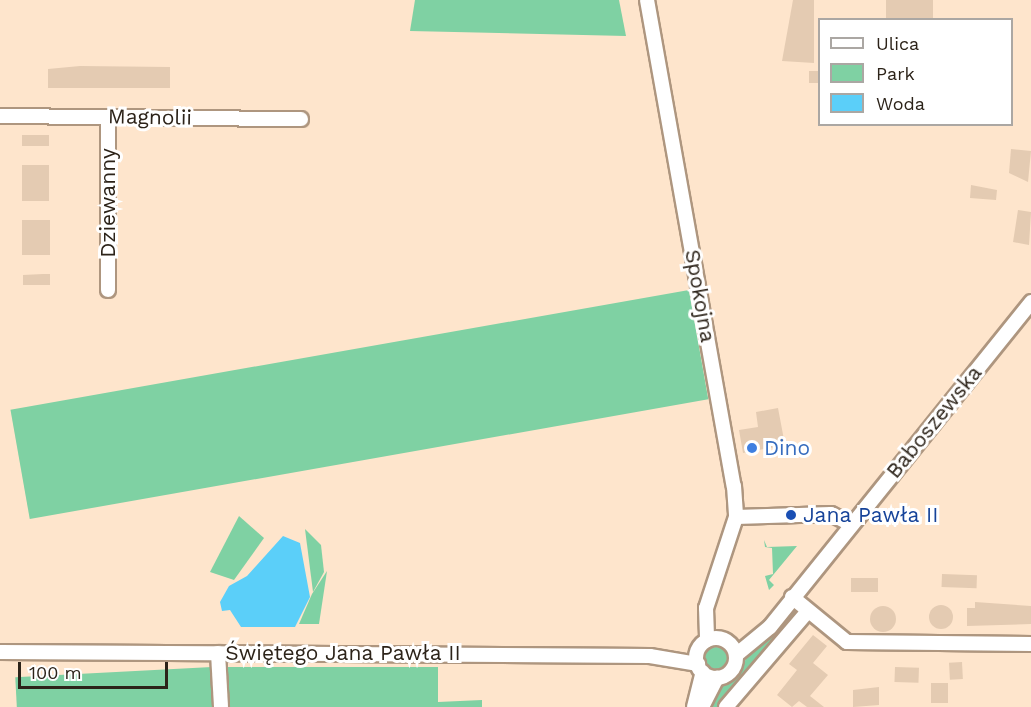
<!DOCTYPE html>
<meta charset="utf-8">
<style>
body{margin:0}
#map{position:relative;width:1031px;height:707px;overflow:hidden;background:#fee5cc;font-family:"Work Sans",sans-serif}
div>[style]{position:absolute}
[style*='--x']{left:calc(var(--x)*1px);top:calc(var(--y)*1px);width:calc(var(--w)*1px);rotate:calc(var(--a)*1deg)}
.green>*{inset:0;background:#7fd1a3;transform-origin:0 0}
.round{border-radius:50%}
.water>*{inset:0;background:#5bcff9}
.building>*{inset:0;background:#e4cbb2;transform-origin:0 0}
.roads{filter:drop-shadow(2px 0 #ae967f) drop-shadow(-2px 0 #ae967f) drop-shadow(0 2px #ae967f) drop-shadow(0 -2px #ae967f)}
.minor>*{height:14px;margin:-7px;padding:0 7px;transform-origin:7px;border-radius:7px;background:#fff}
.minor>.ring{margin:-7px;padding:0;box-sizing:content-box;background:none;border:14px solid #fff;border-radius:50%}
.dots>*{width:16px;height:16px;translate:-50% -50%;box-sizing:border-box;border:3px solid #fff;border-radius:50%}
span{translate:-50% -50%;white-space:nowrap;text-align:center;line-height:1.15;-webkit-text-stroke:6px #fff;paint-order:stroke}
.street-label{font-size:21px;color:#2c2319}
.shop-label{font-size:21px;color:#366cbe}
.left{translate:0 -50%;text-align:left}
.transit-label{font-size:21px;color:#164399}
.legend{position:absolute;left:818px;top:18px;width:195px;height:108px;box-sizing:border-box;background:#fff;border:2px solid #aba7a3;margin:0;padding:8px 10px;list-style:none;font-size:18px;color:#2c2319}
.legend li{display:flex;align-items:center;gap:12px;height:30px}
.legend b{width:30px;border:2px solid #aba7a3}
.scale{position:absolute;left:18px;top:662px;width:150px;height:27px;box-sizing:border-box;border:3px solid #2c2319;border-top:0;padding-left:8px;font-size:18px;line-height:21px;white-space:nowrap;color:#2c2319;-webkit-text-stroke:4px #fff;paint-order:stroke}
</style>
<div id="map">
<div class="green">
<i style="clip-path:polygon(415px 0,619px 0,626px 36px,410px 31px)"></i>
<i style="left:689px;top:290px;width:111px;height:689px;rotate:80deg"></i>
<i style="clip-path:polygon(239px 516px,264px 538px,234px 580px,210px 572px)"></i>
<i style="clip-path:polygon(305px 529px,321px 545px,324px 572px,313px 592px)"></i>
<i style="clip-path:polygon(764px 540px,767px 547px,797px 546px,769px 580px,774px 585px,769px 590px,765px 576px,773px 574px,772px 548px,765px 547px)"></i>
<i style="clip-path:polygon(327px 571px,319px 624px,299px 624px,312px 594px)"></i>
<i style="clip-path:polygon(794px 611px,797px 615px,721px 707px,709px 707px,718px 689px,738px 676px,749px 652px)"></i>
<i class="round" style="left:705px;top:647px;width:22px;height:22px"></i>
<i style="left:212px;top:667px;width:40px;height:197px;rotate:87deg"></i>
<i style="clip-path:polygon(227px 667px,438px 667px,438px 702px,482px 700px,482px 707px,227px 707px)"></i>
</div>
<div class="water">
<i style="clip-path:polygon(283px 536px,300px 543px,310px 597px,295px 627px,241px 627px,230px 610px,222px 611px,220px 602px,229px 586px,247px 576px)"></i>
</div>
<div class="building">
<i style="clip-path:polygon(793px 0,814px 0,814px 63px,782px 61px)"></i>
<i style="left:886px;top:0;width:47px;height:20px"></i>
<i style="clip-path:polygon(80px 66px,170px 67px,170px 88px,48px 88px,48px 69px)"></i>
<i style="left:809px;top:71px;width:10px;height:12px"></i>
<i style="left:22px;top:135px;width:27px;height:11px"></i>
<i style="clip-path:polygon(1011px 149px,1031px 151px,1028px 182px,1009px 173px)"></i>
<i style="left:22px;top:165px;width:27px;height:36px"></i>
<i style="clip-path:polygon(971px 185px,997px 190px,996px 200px,970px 198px)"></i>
<i style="clip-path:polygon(1018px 210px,1031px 212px,1029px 245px,1013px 242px)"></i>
<i style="left:22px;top:220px;width:28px;height:35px"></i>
<i style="clip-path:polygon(43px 274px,50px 274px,50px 285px,23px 285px,23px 275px)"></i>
<i style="clip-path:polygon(778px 408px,785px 445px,743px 453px,739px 430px,758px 427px,756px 412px)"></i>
<i style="left:942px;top:574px;width:35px;height:13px;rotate:2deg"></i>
<i style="left:851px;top:578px;width:27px;height:14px"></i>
<i style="clip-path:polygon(975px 602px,1031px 606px,1031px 624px,967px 626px,967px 608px,975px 608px)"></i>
<i class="round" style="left:929px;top:605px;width:24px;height:24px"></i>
<i class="round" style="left:870px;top:606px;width:26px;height:26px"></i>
<i style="clip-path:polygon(813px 635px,827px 646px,813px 663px,828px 675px,810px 696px,824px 707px,807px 707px,799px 701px,792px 707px,777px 695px,797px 670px,789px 664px)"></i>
<i style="left:962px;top:662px;width:17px;height:13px;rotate:87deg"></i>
<i style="left:895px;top:667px;width:24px;height:15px;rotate:2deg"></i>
<i style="left:931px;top:683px;width:17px;height:20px"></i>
<i style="clip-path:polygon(879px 687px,879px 705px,853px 707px,853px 690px)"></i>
</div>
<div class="roads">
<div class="minor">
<i style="--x:647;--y:0;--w:494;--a:79.9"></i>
<i style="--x:734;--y:486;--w:31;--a:86"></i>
<i style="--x:736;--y:517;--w:96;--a:108.2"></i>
<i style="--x:706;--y:608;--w:32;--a:88"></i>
<i style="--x:0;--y:116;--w:301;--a:0.6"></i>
<i style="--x:108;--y:290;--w:173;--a:-90"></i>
<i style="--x:736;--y:517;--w:95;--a:-1.8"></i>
<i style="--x:831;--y:514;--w:22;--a:27"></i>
<i style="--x:792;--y:597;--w:71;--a:39.3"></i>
<i style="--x:847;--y:642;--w:184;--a:0.6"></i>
<i class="ring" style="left:696px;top:638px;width:26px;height:26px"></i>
<i style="--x:0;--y:652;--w:650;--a:0.35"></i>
<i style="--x:650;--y:656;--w:49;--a:9.5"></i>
<i style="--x:218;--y:653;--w:54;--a:86.8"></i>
<i style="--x:736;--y:655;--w:44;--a:-39.5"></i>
<i style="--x:770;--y:627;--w:417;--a:-51.2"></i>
<i style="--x:694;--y:707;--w:36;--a:-76"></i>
<i style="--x:702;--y:707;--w:33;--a:-63"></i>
<i style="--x:726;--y:707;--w:126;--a:-49.5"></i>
</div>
</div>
<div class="dots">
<i style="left:752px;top:448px;background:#3f7fe0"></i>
<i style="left:791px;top:515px;background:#1a4fb4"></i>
</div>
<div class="street-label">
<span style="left:150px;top:117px;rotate:1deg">Magnolii</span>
<span style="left:108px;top:203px;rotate:-90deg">Dziewanny</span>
<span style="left:700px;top:296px;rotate:80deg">Spokojna</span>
<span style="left:934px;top:422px;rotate:-51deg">Baboszewska</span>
<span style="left:343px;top:653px">Świętego Jana Pawła II</span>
</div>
<div class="shop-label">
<span class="left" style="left:764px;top:448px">Dino</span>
</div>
<div class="transit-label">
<span class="left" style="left:803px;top:515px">Jana Pawła II</span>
</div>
<ul class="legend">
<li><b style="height:8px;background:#fff"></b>Ulica</li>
<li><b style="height:16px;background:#7fd1a3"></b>Park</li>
<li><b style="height:16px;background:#5bcff9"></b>Woda</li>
</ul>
<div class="scale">100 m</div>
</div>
